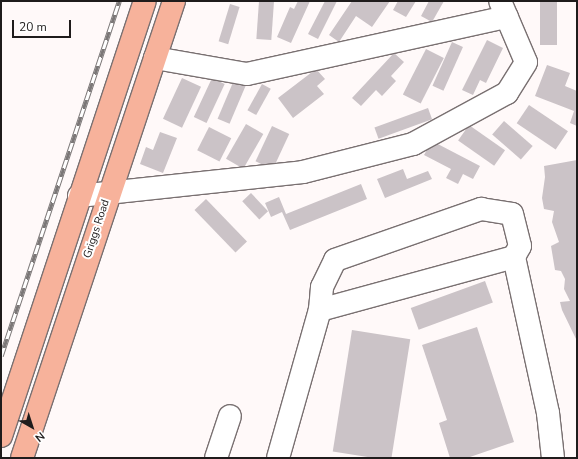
<!DOCTYPE html>
<style>
body{margin:0}
#map{position:relative;width:578px;height:459px;overflow:hidden;background:#fff9f9;font-family:"Nunito Sans",sans-serif}
div>[style]{position:absolute}
[style*='--x']{left:calc(var(--x)*1px);top:calc(var(--y)*1px);width:calc(var(--w)*1px);rotate:calc(var(--a)*1deg)}
.building>*{inset:0;background:#cbc3c7;transform-origin:0 0}
.roads{filter:drop-shadow(1px 0 #797071) drop-shadow(-1px 0 #797071) drop-shadow(0 1px #797071) drop-shadow(0 -1px #797071)}
.minor>*{height:22px;margin:-11px;padding:0 11px;transform-origin:11px;border-radius:11px;background:#fff}
.major>*{height:22px;margin:-11px;padding:0 11px;transform-origin:11px;border-radius:11px;background:#f7b29b}
.rail>*{height:4.5px;margin-top:-2.25px;transform-origin:0;background:repeating-linear-gradient(90deg,#fff 0 9px,#7b7777 0 18px);box-sizing:border-box;border-block:1px solid #7b7777}
span{translate:-50% -50%;white-space:nowrap;text-align:center;line-height:1.15;-webkit-text-stroke:4px #fff;paint-order:stroke}
.street-label{font-size:11px;color:#1f1c1c}
.frame{position:absolute;inset:0;border:2px solid #1f1c1c;pointer-events:none}
.north{position:absolute;left:12px;top:407px;width:40px;height:40px;-webkit-text-stroke:3px #fff;paint-order:stroke;rotate:141deg;font-size:11px;font-weight:700;line-height:16px;text-align:center;color:#1f1c1c}
.north::after{content:'';display:block;margin:auto;width:14px;height:18px;background:#1f1c1c;clip-path:polygon(50% 0,100% 100%,50% 72%,0 100%)}
.scale{position:absolute;left:12px;top:20px;width:59px;height:18px;box-sizing:border-box;border:2px solid #1f1c1c;border-top:0;padding-left:5px;font-size:12px;line-height:14px;white-space:nowrap;color:#1f1c1c;-webkit-text-stroke:3px #fff;paint-order:stroke}
</style>
<div id="map">
<div class="building">
<i style="left:259px;top:1px;width:15px;height:38px;rotate:4deg"></i>
<i style="clip-path:polygon(298px 1px,310px 1px,291px 43px,277px 37px,290px 7px,294px 9px)"></i>
<i style="clip-path:polygon(325px 1px,337px 1px,318px 39px,308px 34px)"></i>
<i style="clip-path:polygon(352px 1px,390px 1px,372px 27px,356px 16px,339px 42px,329px 35px)"></i>
<i style="clip-path:polygon(398px 1px,416px 1px,406px 17px,393px 10px)"></i>
<i style="clip-path:polygon(429px 1px,444px 1px,432px 22px,421px 16px)"></i>
<i style="left:540px;top:1px;width:17px;height:44px"></i>
<i style="left:230px;top:4px;width:10px;height:39px;rotate:17deg"></i>
<i style="clip-path:polygon(487px 40px,503px 48px,486px 83px,480px 80px,473px 95px,462px 90px)"></i>
<i style="left:452px;top:42px;width:12px;height:48px;rotate:24deg"></i>
<i style="left:426px;top:49px;width:20px;height:51px;rotate:27deg"></i>
<i style="clip-path:polygon(394px 53px,404px 62px,391px 76px,396px 81px,382px 96px,376px 90px,361px 106px,352px 98px)"></i>
<i style="clip-path:polygon(547px 65px,570px 73px,565px 86px,577px 91px,577px 126px,570px 123px,574px 111px,535px 96px)"></i>
<i style="clip-path:polygon(316px 69px,325px 79px,317px 86px,324px 94px,293px 118px,278px 98px)"></i>
<i style="left:182px;top:78px;width:21px;height:45px;rotate:25deg"></i>
<i style="left:212px;top:78px;width:14px;height:43px;rotate:25deg"></i>
<i style="left:234px;top:80px;width:13px;height:42px;rotate:23deg"></i>
<i style="left:262px;top:84px;width:10px;height:30px;rotate:29deg"></i>
<i style="left:529px;top:105px;width:47px;height:22px;rotate:34deg"></i>
<i style="left:428px;top:108px;width:12px;height:57px;rotate:70deg"></i>
<i style="left:504px;top:121px;width:38px;height:18px;rotate:41deg"></i>
<i style="left:246px;top:124px;width:20px;height:40px;rotate:30deg"></i>
<i style="left:469px;top:125px;width:44px;height:19px;rotate:35deg"></i>
<i style="left:272px;top:126px;width:19px;height:39px;rotate:25deg"></i>
<i style="left:209px;top:127px;width:25px;height:26px;rotate:27deg"></i>
<i style="clip-path:polygon(160px 132px,177px 138px,163px 173px,140px 164px,146px 147px,153px 150px)"></i>
<i style="clip-path:polygon(432px 141px,480px 166px,473px 179px,463px 174px,458px 184px,446px 178px,451px 169px,424px 155px)"></i>
<i style="clip-path:polygon(577px 160px,577px 341px,562px 310px,560px 302px,570px 301px,564px 289px,565px 279px,561px 271px,555px 270px,551px 246px,559px 242px,552px 222px,554px 211px,544px 209px,542px 198px,545px 177px,544px 166px)"></i>
<i style="clip-path:polygon(403px 169px,407px 179px,428px 171px,432px 179px,385px 198px,377px 179px)"></i>
<i style="clip-path:polygon(361px 184px,367px 199px,290px 230px,282px 212px,271px 217px,265px 203px,279px 197px,286px 214px)"></i>
<i style="left:251px;top:193px;width:25px;height:12px;rotate:47deg"></i>
<i style="left:206px;top:199px;width:59px;height:16px;rotate:46deg"></i>
<i style="left:485px;top:281px;width:23px;height:79px;rotate:70deg"></i>
<i style="clip-path:polygon(477px 327px,514px 442px,467px 458px,450px 458px,439px 423px,447px 420px,422px 345px)"></i>
<i style="left:352px;top:330px;width:59px;height:123px;rotate:9deg"></i>
</div>
<div class="roads">
<div class="minor">
<i style="--x:155;--y:58;--w:93;--a:9.9"></i>
<i style="--x:247;--y:74;--w:266;--a:-12.4"></i>
<i style="--x:79;--y:196;--w:225;--a:-6.1"></i>
<i style="--x:303;--y:172;--w:114;--a:-14.3"></i>
<i style="--x:413;--y:144;--w:107;--a:-28.5"></i>
<i style="--x:507;--y:93;--w:36;--a:-58"></i>
<i style="--x:526;--y:62;--w:66;--a:-113.1"></i>
<i style="--x:320;--y:310;--w:23;--a:-85"></i>
<i style="--x:322;--y:287;--w:30;--a:-64"></i>
<i style="--x:335;--y:260;--w:155;--a:-19.3"></i>
<i style="--x:481;--y:209;--w:31;--a:9"></i>
<i style="--x:512;--y:214;--w:33;--a:76"></i>
<i style="--x:520;--y:246;--w:13;--a:119"></i>
<i style="--x:514;--y:257;--w:160;--a:77.7"></i>
<i style="--x:548;--y:413;--w:45;--a:83.7"></i>
<i style="--x:216;--y:458;--w:44;--a:-71.6"></i>
<i style="--x:278;--y:458;--w:154;--a:-74.2"></i>
<i style="--x:320;--y:310;--w:201;--a:-15.3"></i>
</div>
<div class="major">
<i style="--x:1;--y:436;--w:458;--a:-71.7"></i>
<i style="--x:22;--y:458;--w:482;--a:-71.6"></i>
</div>
</div>
<div class="rail">
<i style="--x:1;--y:356;--w:374;--a:-71.6"></i>
</div>
<div class="street-label">
<span style="left:97px;top:229px;rotate:-72deg">Griggs Road</span>
</div>
<div class="frame"></div>
<div class="north">N</div>
<div class="scale">20 m</div>
</div>
